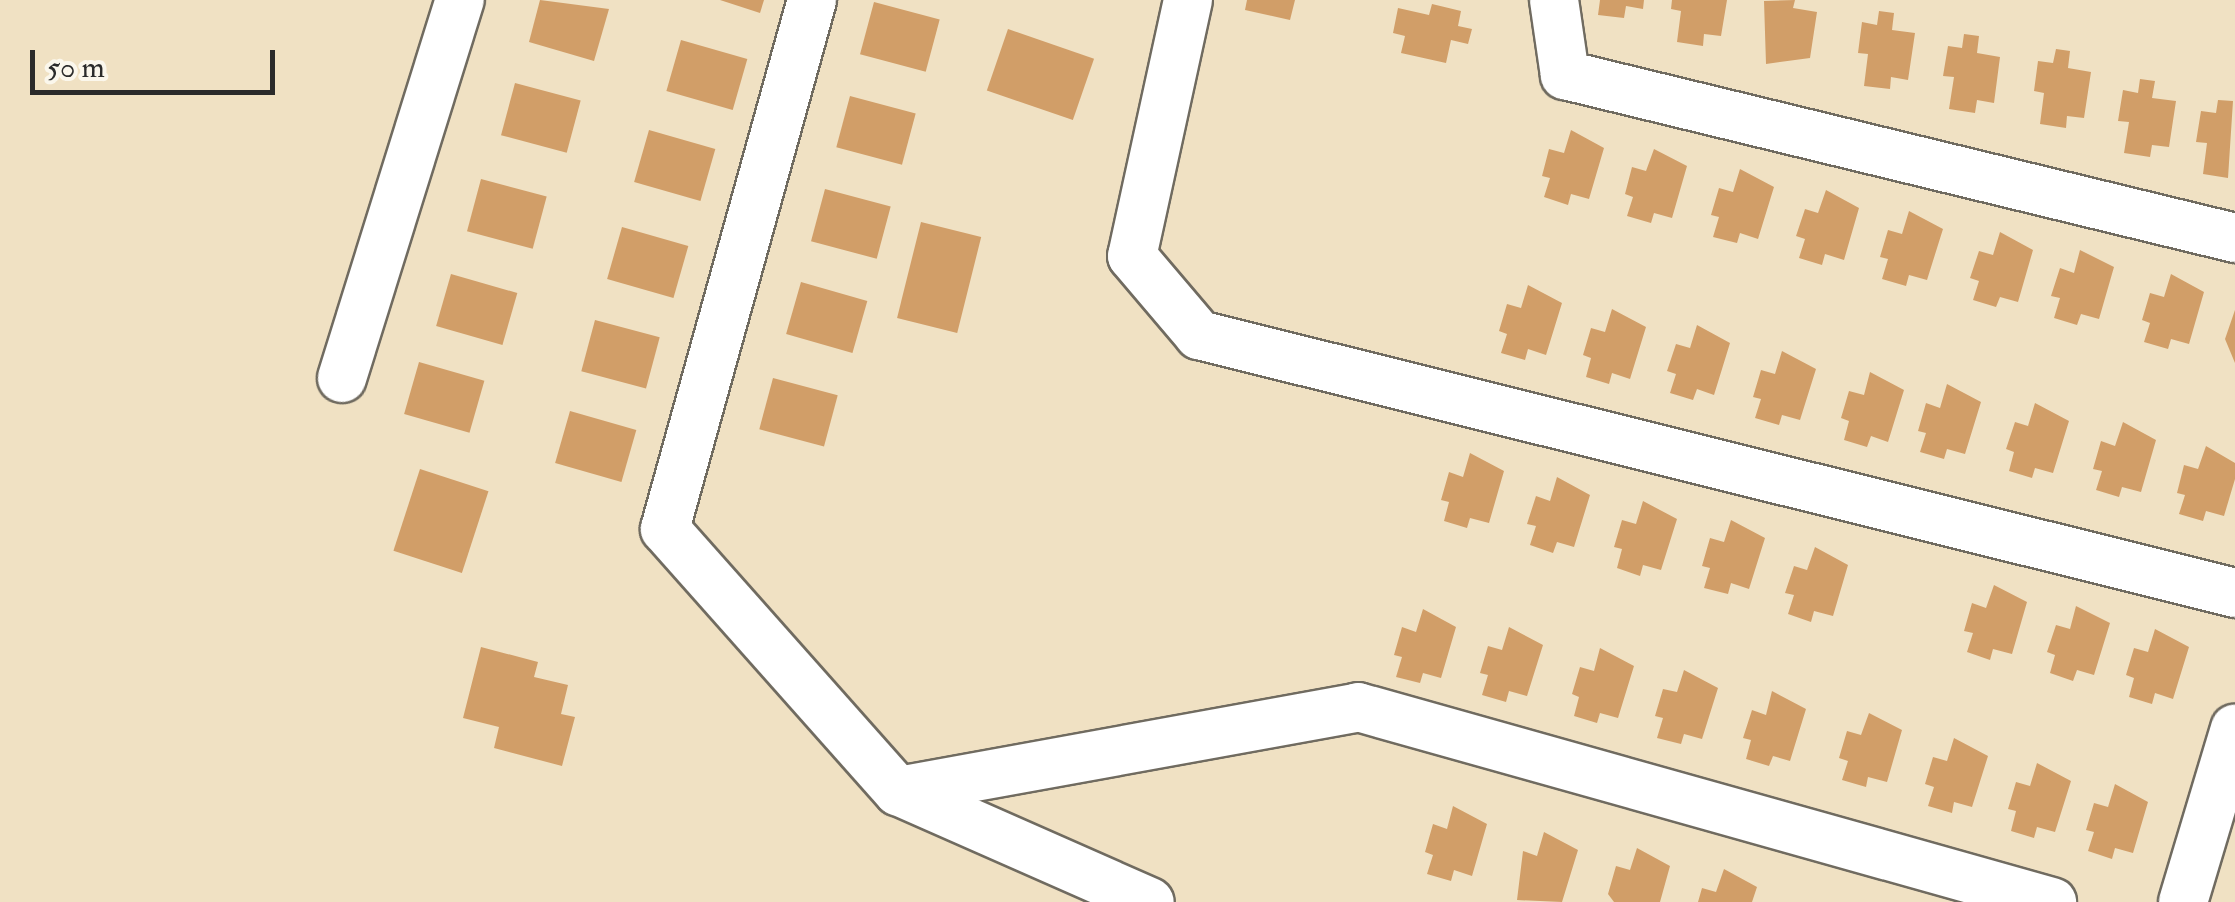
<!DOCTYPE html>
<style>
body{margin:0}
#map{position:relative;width:2235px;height:902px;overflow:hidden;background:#f0e1c3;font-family:"IM FELL Double Pica",serif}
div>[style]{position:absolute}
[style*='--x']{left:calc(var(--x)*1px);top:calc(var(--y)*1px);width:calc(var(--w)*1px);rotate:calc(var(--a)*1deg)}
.building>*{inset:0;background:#d19e68;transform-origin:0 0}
.roads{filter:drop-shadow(2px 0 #706b60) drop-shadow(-2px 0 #706b60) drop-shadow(0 2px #706b60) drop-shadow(0 -2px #706b60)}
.minor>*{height:48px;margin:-24px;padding:0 24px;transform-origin:24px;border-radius:24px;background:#fff}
span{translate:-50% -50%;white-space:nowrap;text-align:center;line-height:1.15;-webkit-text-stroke:10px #fbf7ec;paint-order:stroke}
.scale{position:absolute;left:30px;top:50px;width:245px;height:45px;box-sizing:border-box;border:5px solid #2b2b2b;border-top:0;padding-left:12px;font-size:30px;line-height:35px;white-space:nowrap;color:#2b2b2b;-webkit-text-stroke:8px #fbf7ec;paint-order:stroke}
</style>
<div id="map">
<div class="building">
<i style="clip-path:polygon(540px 0,609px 9px,594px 61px,529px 42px)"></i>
<i style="clip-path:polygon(720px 0,764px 0,760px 13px)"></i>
<i style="clip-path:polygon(1247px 0,1295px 0,1290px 20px,1245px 10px)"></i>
<i style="clip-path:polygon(1600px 0,1644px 0,1643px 9px,1626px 6px,1624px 18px,1598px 15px)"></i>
<i style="clip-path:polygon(1672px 0,1727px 0,1721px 36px,1704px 34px,1703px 46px,1677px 42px,1681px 11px,1671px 9px)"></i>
<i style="clip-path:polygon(1795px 0,1793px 8px,1817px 12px,1810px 58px,1766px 64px,1764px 1px)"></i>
<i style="left:874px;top:2px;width:68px;height:54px;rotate:15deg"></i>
<i style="clip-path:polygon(1432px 4px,1461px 11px,1458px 26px,1472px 29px,1468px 44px,1451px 40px,1446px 63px,1401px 53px,1405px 36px,1393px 33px,1398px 8px,1429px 15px)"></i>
<i style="clip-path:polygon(1879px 11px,1894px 13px,1892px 30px,1915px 33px,1908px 80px,1891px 77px,1890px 89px,1864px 86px,1868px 54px,1858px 53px,1862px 22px,1877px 25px)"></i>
<i style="left:1008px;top:29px;width:91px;height:65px;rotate:19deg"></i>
<i style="clip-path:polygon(1964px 34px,1979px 36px,1977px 53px,2000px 57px,1994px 103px,1977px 100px,1975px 113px,1949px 109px,1954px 77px,1943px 76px,1948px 46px,1962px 48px)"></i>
<i style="left:681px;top:40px;width:69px;height:53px;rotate:16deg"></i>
<i style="clip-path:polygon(2056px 49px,2070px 51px,2068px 68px,2091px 72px,2084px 118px,2067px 116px,2066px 128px,2040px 124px,2044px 93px,2034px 91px,2038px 61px,2053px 63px)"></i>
<i style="clip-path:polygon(2140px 79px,2155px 81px,2152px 98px,2176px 101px,2169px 147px,2152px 145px,2150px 157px,2124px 153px,2129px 122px,2118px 121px,2123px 90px,2138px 93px)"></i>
<i style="left:515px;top:83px;width:68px;height:54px;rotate:15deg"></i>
<i style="left:850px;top:96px;width:68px;height:53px;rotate:15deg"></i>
<i style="clip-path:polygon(2218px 100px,2233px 101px,2228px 178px,2203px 174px,2207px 143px,2196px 142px,2201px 111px,2216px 113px)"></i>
<i style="left:649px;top:130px;width:69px;height:54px;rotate:16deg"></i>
<i style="clip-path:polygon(1571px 130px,1604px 148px,1589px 199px,1571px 194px,1568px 205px,1544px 197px,1550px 178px,1542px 176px,1549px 149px,1564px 153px)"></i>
<i style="clip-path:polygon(1654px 149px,1687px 166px,1672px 218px,1654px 213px,1651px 223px,1627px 216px,1633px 197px,1625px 194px,1632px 167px,1646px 171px)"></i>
<i style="clip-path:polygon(1740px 169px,1774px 187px,1758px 239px,1740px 233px,1737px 243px,1713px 237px,1719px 217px,1711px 215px,1719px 188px,1733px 192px)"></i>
<i style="left:481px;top:179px;width:68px;height:54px;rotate:15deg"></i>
<i style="left:825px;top:189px;width:68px;height:54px;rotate:15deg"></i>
<i style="clip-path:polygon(1826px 190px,1859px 208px,1844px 260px,1825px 254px,1822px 265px,1799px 258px,1805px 239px,1796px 236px,1805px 209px,1818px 213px)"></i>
<i style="clip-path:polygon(1909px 211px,1943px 229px,1927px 280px,1909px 275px,1906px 286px,1882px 279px,1888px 259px,1880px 257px,1888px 230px,1902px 234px)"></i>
<i style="left:921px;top:222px;width:62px;height:99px;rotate:14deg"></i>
<i style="left:622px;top:227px;width:69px;height:54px;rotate:16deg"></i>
<i style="clip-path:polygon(2000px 232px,2033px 250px,2018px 302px,2000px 297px,1996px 307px,1973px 300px,1979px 281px,1970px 278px,1979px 251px,1993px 255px)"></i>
<i style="clip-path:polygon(2080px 250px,2114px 267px,2099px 319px,2081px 314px,2077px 325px,2054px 318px,2060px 298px,2051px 296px,2060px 268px,2074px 273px)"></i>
<i style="left:451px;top:274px;width:69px;height:54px;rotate:16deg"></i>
<i style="clip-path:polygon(2171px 274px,2204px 292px,2189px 344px,2171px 339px,2168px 349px,2144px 342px,2150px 323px,2142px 320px,2150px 293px,2164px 297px)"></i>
<i style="left:801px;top:282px;width:69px;height:54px;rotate:16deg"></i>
<i style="clip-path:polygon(1528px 285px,1562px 303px,1546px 355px,1528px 349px,1525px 360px,1501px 353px,1507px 334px,1499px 331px,1507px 304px,1521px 308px)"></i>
<i style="clip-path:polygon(1612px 309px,1646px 327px,1630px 379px,1612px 373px,1609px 384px,1586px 377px,1591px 358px,1583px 355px,1591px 328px,1605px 332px)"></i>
<i style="clip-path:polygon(2235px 310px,2235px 363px,2225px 339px)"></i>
<i style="left:595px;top:320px;width:67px;height:53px;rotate:15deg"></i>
<i style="clip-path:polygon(1697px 325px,1730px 343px,1714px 395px,1697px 389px,1693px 400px,1670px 393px,1676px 374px,1667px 371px,1676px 344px,1690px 348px)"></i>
<i style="clip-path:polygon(1782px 351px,1816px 369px,1800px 420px,1782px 415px,1779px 425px,1755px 418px,1761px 399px,1753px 397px,1761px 370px,1775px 374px)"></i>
<i style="left:419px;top:362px;width:68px;height:54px;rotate:16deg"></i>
<i style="clip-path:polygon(1870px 372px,1904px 390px,1888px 442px,1871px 436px,1867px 447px,1844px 440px,1849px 421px,1841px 418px,1849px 391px,1864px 395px)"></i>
<i style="left:773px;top:378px;width:67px;height:53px;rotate:15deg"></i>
<i style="clip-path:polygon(1947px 384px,1981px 402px,1965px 454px,1947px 449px,1944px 459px,1920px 452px,1926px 433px,1918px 431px,1926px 403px,1940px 408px)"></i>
<i style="clip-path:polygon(2035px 403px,2069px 421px,2053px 473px,2035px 468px,2032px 478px,2009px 471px,2014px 452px,2006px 449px,2015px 422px,2028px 426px)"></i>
<i style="left:570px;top:411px;width:69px;height:54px;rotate:16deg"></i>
<i style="clip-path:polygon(2123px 422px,2156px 440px,2141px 492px,2122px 487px,2119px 497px,2096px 490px,2102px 471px,2093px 469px,2101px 441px,2115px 446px)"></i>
<i style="clip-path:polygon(2206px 446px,2235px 463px,2235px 479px,2224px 516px,2206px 511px,2203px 521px,2179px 514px,2185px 495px,2177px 493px,2184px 465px,2198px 469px)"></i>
<i style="clip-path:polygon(1470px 453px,1504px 471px,1489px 523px,1470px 518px,1467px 528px,1444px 521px,1449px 502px,1441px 500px,1449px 472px,1463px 477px)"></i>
<i style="left:420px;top:469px;width:72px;height:86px;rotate:18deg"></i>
<i style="clip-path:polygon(1557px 477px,1590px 495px,1574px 547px,1557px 542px,1553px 553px,1530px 545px,1536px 526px,1527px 524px,1536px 496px,1550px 501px)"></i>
<i style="clip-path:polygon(1643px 501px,1677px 519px,1661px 570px,1643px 565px,1640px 576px,1617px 568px,1622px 549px,1614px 547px,1622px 520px,1636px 524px)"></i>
<i style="clip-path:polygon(1731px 520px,1765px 538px,1749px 589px,1731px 583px,1728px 594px,1704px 588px,1710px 568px,1702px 566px,1710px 538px,1724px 542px)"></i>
<i style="clip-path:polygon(1815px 547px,1848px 565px,1833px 616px,1814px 611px,1811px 622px,1788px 614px,1794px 595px,1785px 593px,1794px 566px,1807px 570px)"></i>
<i style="clip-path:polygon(1994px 585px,2027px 602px,2012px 654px,1993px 649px,1990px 660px,1967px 652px,1973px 633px,1964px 631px,1972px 603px,1986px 608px)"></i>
<i style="clip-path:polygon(2076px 606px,2110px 623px,2094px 675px,2077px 670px,2073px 681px,2050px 673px,2055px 655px,2047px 652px,2056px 625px,2070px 629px)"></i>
<i style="clip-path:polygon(1423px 609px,1456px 627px,1441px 678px,1423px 673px,1420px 683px,1396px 677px,1402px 657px,1394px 655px,1402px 627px,1416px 632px)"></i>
<i style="clip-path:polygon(1509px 627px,1543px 645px,1527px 696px,1509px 691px,1506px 702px,1482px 695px,1488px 675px,1480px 673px,1488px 646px,1502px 650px)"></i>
<i style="clip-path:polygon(2155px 629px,2189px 647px,2173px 699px,2155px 693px,2152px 704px,2129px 697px,2134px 678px,2126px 675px,2134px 648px,2148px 652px)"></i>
<i style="clip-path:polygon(481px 647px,538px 662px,534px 677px,568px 685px,561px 714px,575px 717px,562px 766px,494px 748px,499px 727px,463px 718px)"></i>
<i style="clip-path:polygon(1600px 648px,1634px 666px,1618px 718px,1600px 713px,1597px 723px,1574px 716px,1579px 697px,1572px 694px,1580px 667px,1594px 671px)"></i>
<i style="clip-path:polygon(1684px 670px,1718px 688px,1702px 739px,1684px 734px,1681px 744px,1657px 738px,1663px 718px,1655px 716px,1663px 689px,1677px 692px)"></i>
<i style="clip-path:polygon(1772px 691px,1806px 709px,1790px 761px,1773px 756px,1769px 766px,1746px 759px,1751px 740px,1743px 738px,1752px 710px,1766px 715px)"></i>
<i style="clip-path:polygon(1869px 713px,1902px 730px,1887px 782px,1868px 777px,1866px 787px,1842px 780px,1848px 761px,1839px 758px,1847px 731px,1861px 735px)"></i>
<i style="clip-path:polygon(1954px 738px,1988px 756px,1972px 807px,1954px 802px,1952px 813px,1928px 806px,1934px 787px,1925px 784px,1933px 757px,1947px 761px)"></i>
<i style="clip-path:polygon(2037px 763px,2071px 781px,2055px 832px,2037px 827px,2034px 838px,2011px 831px,2016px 811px,2008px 809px,2016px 782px,2030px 786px)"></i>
<i style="clip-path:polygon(2115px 784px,2148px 802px,2133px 853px,2115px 848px,2112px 859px,2088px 851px,2094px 832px,2086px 830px,2094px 803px,2108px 807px)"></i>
<i style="clip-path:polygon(1453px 806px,1487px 824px,1472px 876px,1454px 870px,1451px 881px,1427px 874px,1433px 855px,1425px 852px,1433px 824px,1447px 829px)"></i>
<i style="clip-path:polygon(1544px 832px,1578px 850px,1562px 902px,1517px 900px,1523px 851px,1537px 856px)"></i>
<i style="clip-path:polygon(1637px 848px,1670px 866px,1660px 902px,1614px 902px,1608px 894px,1616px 866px,1630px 870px)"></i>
<i style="clip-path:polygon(1724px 869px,1757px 887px,1752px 902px,1698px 902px,1702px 888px,1716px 892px)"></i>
</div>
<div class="roads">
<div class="minor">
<i style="--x:812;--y:0;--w:549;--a:105.53"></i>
<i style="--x:665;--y:529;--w:351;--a:48.4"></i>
<i style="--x:898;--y:791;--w:275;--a:23.8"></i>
<i style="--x:1188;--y:0;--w:262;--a:102.3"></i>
<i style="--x:1132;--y:256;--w:104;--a:49.7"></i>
<i style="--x:1199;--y:335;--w:1068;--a:13.98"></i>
<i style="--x:1554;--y:0;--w:76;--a:81.7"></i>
<i style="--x:1565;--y:75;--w:690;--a:13.67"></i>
<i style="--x:342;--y:378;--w:396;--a:-72.7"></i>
<i style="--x:898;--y:791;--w:468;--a:-10.3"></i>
<i style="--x:1358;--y:707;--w:721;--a:15.69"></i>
<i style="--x:2183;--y:902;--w:181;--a:-73.3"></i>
</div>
</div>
<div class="scale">50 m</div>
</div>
